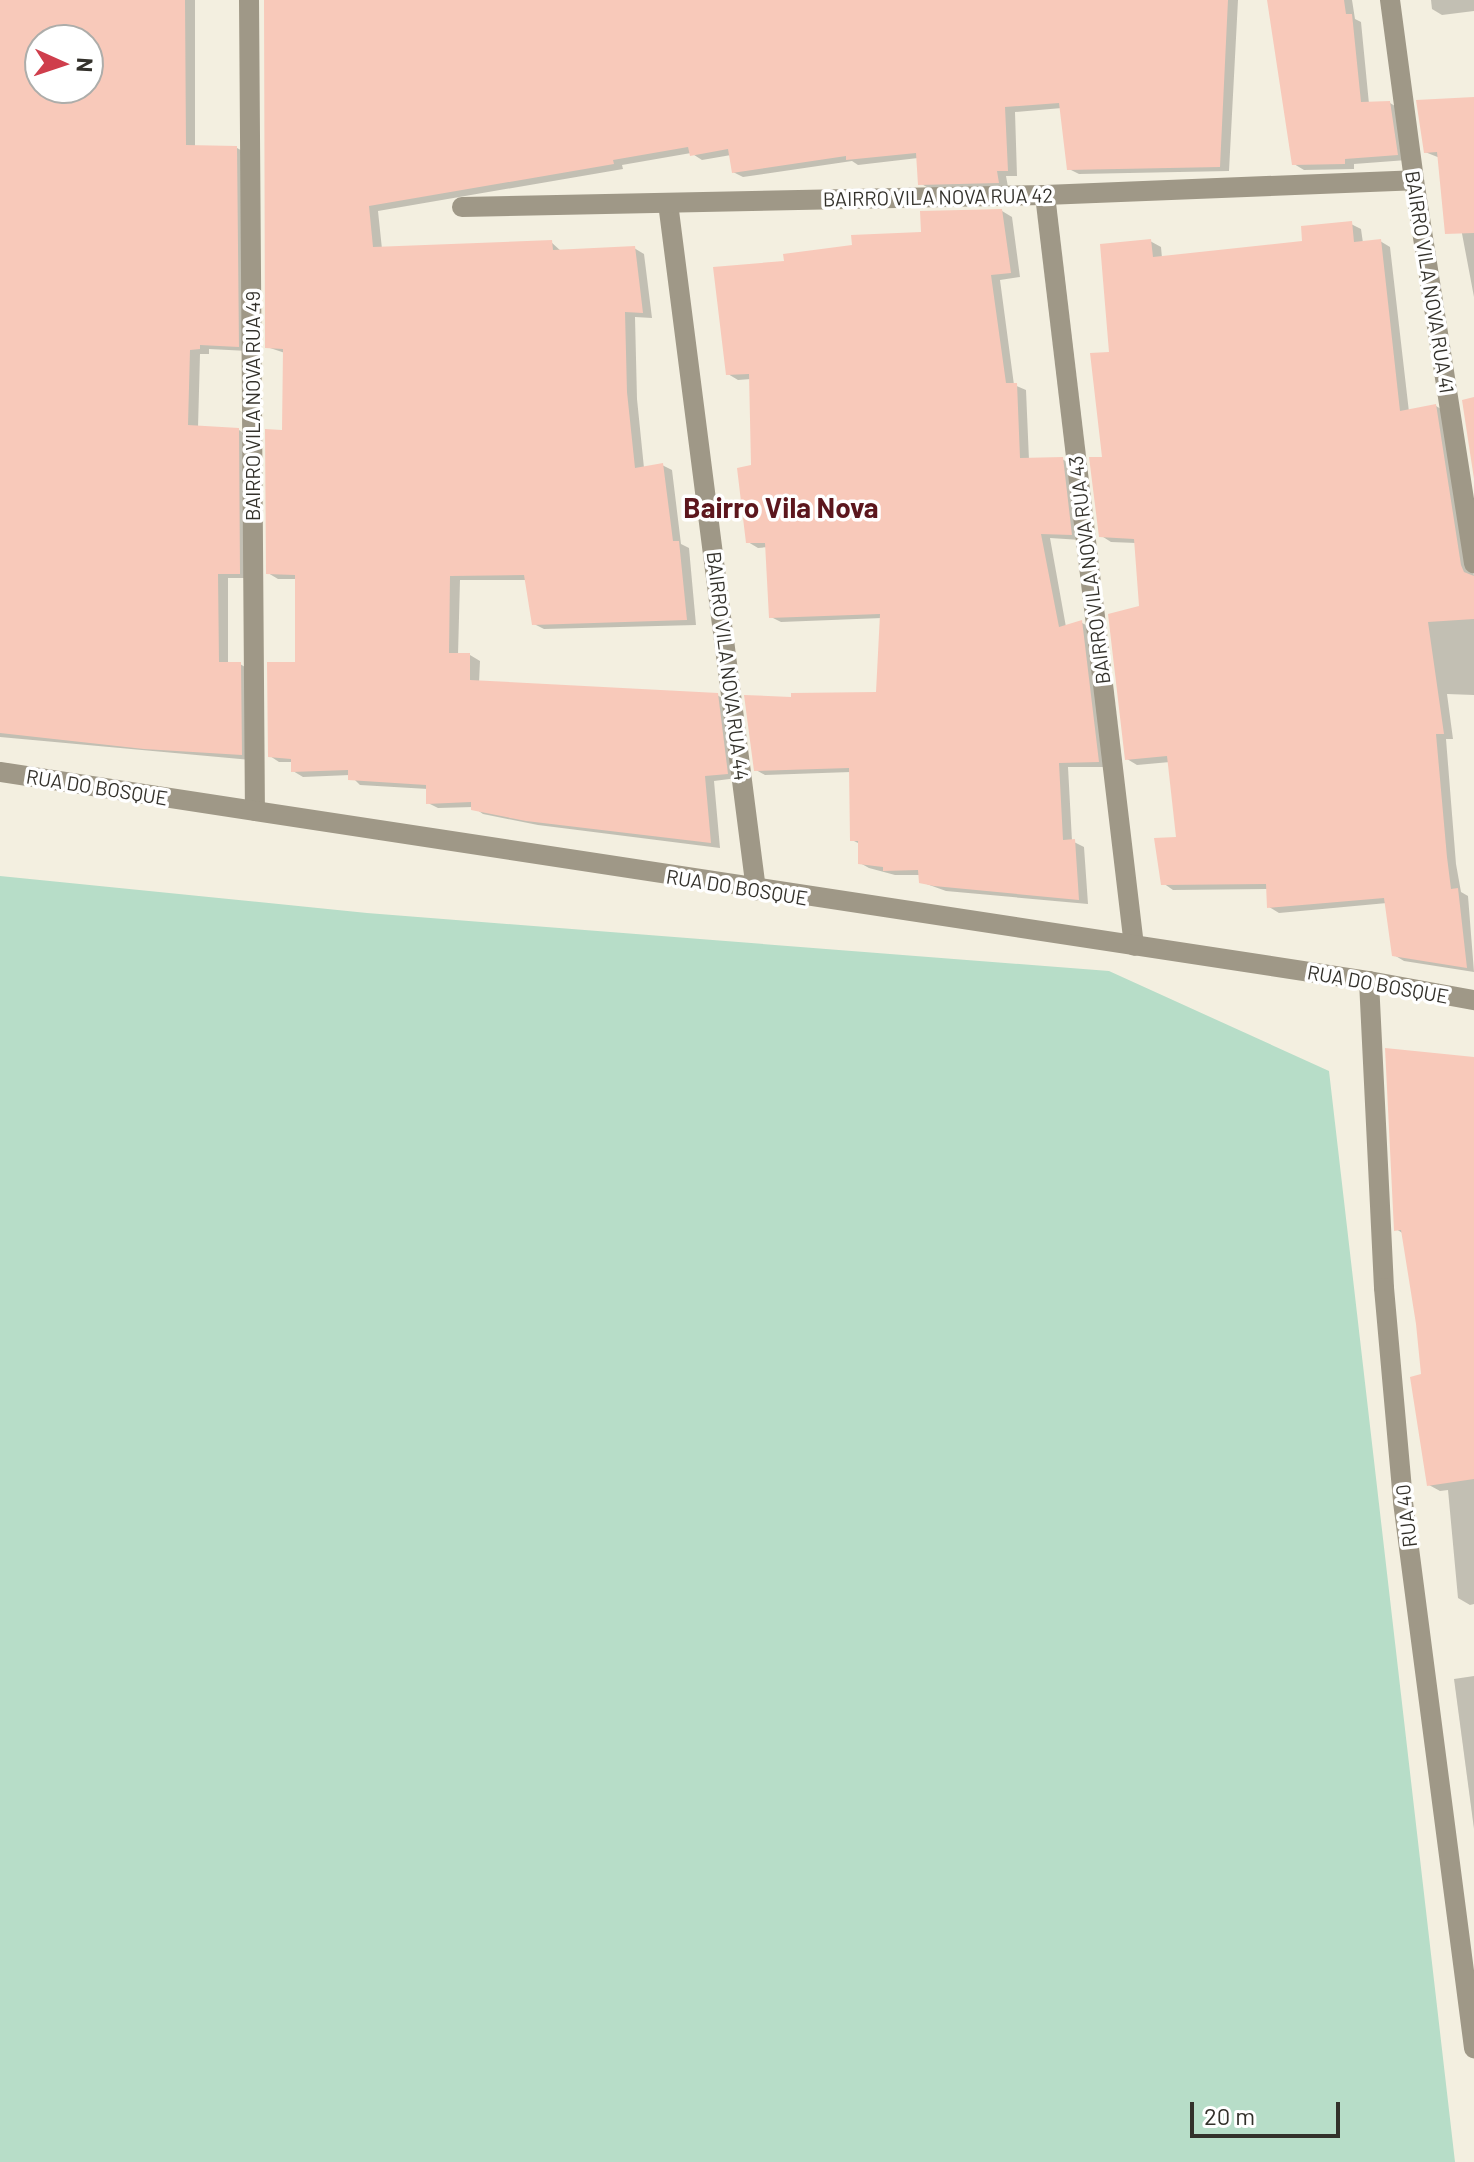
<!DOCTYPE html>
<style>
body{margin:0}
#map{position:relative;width:1474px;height:2162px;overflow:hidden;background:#f3efe0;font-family:Barlow,sans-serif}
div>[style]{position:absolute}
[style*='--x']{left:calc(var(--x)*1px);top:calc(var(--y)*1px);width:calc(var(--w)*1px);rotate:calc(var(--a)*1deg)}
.green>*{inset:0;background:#b7ddc8}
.shadow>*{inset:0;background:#0003}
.building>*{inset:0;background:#f8c9ba}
.minor>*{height:20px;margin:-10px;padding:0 10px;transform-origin:10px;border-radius:10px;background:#9f9887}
span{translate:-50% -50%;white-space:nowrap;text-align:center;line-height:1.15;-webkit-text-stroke:7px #fff;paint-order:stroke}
.street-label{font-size:20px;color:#33312b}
.district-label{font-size:28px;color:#5c161d;font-weight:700}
.north{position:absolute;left:24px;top:24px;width:80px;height:80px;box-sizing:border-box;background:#fff;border:2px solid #adadaa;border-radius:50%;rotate:93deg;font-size:22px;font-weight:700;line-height:32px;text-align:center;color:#33312b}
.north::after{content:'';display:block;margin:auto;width:28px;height:36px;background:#cf3e4c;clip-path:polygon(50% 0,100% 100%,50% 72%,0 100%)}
.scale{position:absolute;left:1190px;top:2102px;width:150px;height:36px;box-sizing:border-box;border:4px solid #33312b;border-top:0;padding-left:10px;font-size:24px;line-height:28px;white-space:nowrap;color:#33312b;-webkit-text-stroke:6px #fff;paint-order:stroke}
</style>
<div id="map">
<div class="green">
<i style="clip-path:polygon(0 876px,367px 913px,1109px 971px,1329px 1071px,1455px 2162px,0 2162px)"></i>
</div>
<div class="shadow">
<i style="clip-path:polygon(evenodd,0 0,195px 0,195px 147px,237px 148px,246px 153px,248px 351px,209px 349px,209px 354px,200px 354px,198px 428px,239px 430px,248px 436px,250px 578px,228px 578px,228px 664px,240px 664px,250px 670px,251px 760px,0 737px,0 0,40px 40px,88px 40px,88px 88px,40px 88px,40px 40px)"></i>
<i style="clip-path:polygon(266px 0,1238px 0,1229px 171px,1079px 174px,1069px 169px,1062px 108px,1015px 112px,1017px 176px,1006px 176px,1008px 187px,930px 189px,920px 183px,918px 158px,858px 165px,852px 161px,743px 177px,733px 172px,731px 155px,702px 160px,691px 153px,622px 165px,623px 169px,378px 211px,382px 249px,551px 242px,562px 252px,634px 248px,644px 254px,652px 318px,635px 317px,637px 399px,644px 468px,662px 465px,672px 470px,681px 544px,689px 548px,696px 625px,544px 629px,534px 624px,527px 580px,460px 580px,458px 655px,470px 655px,480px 661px,479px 683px,717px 695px,727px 701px,737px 778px,714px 781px,720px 848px,538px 825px,483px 814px,473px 807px,438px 808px,428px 803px,428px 789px,360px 785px,350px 775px,303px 777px,293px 771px,293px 762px,279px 762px,270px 756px,297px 664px,297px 579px,278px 579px,268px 573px,284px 432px,285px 353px,267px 347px)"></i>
<i style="clip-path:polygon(1269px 0,1352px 0,1355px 19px,1361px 22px,1369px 104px,1390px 103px,1400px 109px,1407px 160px,1354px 164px,1354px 169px,1304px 170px,1294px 164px)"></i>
<i style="clip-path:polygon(1431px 0,1474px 0,1474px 11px,1442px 15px,1432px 9px)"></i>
<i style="clip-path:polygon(1474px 99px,1474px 297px,1460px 223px,1440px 158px,1425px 152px)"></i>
<i style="clip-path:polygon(1002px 211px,1012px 217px,1020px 277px,1000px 280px,1014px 385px,1026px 390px,1029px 460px,1062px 459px,1072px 465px,1081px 540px,1050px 538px,1066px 627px,1082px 623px,1092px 628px,1108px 767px,1068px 767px,1072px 841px,1084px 847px,1088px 904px,946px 891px,921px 882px,920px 875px,895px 875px,869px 868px,860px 863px,860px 844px,852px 840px,851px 772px,765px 775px,756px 770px,792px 699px,878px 694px,882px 618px,781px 622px,771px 617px,768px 547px,758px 548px,748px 542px,753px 467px,751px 379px,738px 380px,728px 374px,786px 262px,923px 234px)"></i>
<i style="clip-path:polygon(1351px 224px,1361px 229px,1363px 243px,1380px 241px,1390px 247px,1409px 412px,1436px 406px,1446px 412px,1474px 576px,1474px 695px,1447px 694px,1453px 739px,1446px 739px,1456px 864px,1461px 892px,1468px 896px,1474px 972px,1404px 961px,1394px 955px,1387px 903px,1279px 913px,1269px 907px,1268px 889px,1173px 890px,1163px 883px,1178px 839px,1170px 762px,1137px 765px,1127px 759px,1141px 607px,1136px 543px,1111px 542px,1100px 535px,1111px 354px,1150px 241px,1161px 247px,1162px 258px,1305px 243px)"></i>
<i style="clip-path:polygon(1474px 1060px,1474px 1604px,1470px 1605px,1458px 1598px,1448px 1490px,1440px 1491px,1429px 1485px,1424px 1375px,1404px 1234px,1396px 1229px)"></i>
<i style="clip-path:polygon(1474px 1676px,1474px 1829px,1454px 1679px)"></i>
</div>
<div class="building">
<i style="clip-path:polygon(evenodd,0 0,185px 0,186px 145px,237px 146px,239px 347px,200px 345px,200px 349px,190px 350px,188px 425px,239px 428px,240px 574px,218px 574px,219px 662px,241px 662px,242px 755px,144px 749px,0 733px,0 0,40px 40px,88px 40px,88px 88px,40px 88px,40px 40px)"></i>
<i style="clip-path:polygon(264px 0,1228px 0,1220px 167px,1067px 170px,1059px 103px,1005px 107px,1008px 171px,997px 171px,999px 183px,918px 185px,916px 153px,846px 160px,846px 156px,732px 173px,728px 149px,690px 156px,688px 147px,613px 160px,614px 164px,369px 206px,373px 247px,552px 240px,553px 250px,635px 246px,643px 313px,625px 312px,627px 392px,635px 468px,663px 463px,673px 541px,679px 541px,687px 620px,532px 625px,524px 575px,450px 576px,449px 653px,470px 653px,470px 680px,718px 693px,728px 774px,705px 776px,711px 843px,526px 821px,471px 810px,471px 802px,426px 804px,426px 785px,348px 780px,348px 770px,291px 772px,291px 759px,268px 757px,267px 662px,295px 662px,295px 575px,266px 574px,265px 429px,282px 430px,283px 349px,265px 348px)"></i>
<i style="clip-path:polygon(1267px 0,1344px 0,1346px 14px,1352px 14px,1361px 102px,1390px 101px,1398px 155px,1345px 159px,1345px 164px,1292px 165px)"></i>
<i style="clip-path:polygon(1474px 97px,1474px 233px,1445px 234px,1437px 152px,1424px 153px,1416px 100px)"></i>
<i style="clip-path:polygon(1002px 209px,1011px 273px,991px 275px,1006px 383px,1017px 383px,1020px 458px,1063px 457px,1072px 535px,1041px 534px,1059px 627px,1082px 620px,1099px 762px,1059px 763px,1063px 840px,1075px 839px,1079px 900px,934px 886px,919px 883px,918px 870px,883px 871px,883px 867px,858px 864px,858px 841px,850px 841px,849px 768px,754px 771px,744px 695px,791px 697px,791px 693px,876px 692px,880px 614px,769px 618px,765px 543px,746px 543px,737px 468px,751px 465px,749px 374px,726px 375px,713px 267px,784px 261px,783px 254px,852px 245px,851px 235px,921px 232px,920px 211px)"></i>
<i style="clip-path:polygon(1352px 221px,1354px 242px,1381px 239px,1400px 411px,1436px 404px,1461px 565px,1464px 572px,1474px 576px,1474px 619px,1428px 622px,1444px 734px,1436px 734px,1447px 857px,1451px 889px,1458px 888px,1467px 968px,1392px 956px,1384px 898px,1267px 908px,1266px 884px,1161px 885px,1154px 838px,1176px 837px,1167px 756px,1125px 760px,1108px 614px,1139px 606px,1134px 539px,1099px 537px,1089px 457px,1102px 457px,1090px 353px,1109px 352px,1100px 244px,1151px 239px,1153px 257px,1302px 241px,1301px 226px)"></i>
<i style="clip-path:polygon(1474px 397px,1474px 479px,1462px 400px)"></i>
<i style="clip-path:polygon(1385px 1048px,1474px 1057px,1474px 1479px,1427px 1486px,1410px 1377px,1421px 1374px,1416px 1324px,1401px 1230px,1394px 1231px)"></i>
</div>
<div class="minor">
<i style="--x:249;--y:0;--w:811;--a:89.58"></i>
<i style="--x:1390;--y:0;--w:182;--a:82.4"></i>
<i style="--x:1414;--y:180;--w:388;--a:81.1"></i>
<i style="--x:1045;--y:195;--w:756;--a:83.24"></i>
<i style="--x:668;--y:203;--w:693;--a:82.7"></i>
<i style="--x:462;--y:207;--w:583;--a:-1.18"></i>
<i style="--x:1045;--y:195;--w:369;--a:-2.3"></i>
<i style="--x:0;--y:772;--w:1385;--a:8.68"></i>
<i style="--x:1369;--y:981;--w:107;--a:10.3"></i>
<i style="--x:1369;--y:981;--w:307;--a:87.2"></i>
<i style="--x:1384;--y:1288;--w:215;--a:84.9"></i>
<i style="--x:1403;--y:1502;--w:551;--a:82.59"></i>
</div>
<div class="street-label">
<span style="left:938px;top:197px;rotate:-1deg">BAIRRO VILA NOVA RUA 42</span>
<span style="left:1430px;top:282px;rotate:81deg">BAIRRO VILA NOVA RUA 41</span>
<span style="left:252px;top:406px;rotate:-90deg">BAIRRO VILA NOVA RUA 49</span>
<span style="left:1089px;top:570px;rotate:-97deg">BAIRRO VILA NOVA RUA 43</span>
<span style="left:728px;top:666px;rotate:83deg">BAIRRO VILA NOVA RUA 44</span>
<span style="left:97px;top:787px;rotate:9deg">RUA DO BOSQUE</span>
<span style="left:737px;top:887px;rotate:9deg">RUA DO BOSQUE</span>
<span style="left:1378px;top:984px;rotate:10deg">RUA DO BOSQUE</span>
<span style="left:1406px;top:1516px;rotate:-97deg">RUA 40</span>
</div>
<div class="district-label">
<span style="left:781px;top:507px">Bairro Vila Nova</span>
</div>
<div class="north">N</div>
<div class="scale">20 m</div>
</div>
